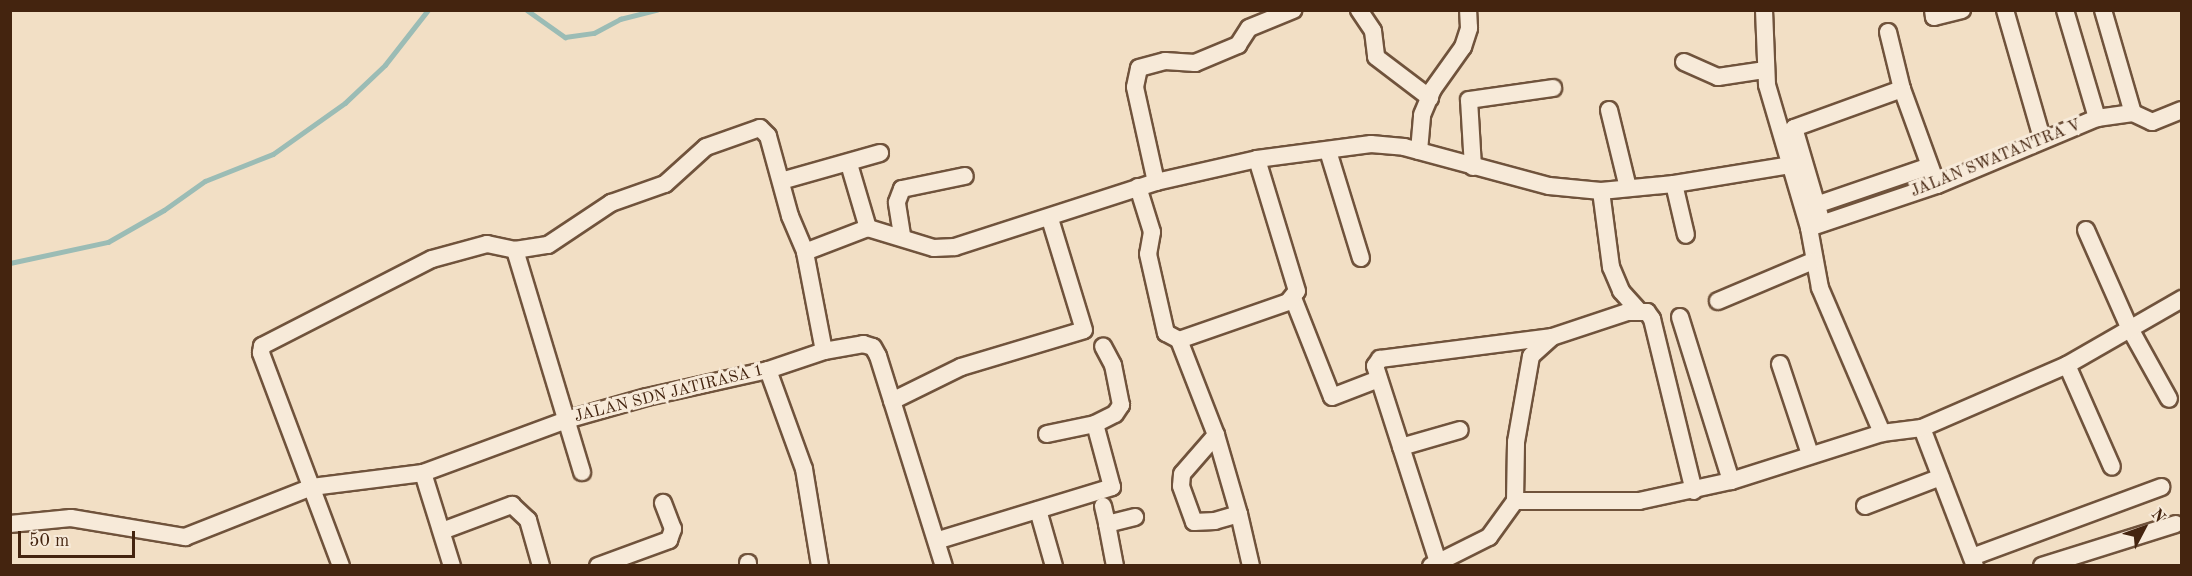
<!DOCTYPE html>
<style>
body{margin:0}
#map{position:relative;width:2192px;height:576px;overflow:hidden;background:#f2dfc5;font-family:"Old Standard TT",serif}
div>[style]{position:absolute}
[style*='--x']{left:calc(var(--x)*1px);top:calc(var(--y)*1px);width:calc(var(--w)*1px);rotate:calc(var(--a)*1deg)}
.stream>*{height:4.5px;margin:-2.25px;padding:0 2.25px;transform-origin:2.25px;border-radius:2.25px;background:#9bbcb5}
.roads{filter:drop-shadow(2px 0 #70533c) drop-shadow(-2px 0 #70533c) drop-shadow(0 2px #70533c) drop-shadow(0 -2px #70533c)}
.minor>*{height:16px;margin:-8px;padding:0 8px;transform-origin:8px;border-radius:8px;background:#f7ead9}
span{translate:-50% -50%;white-space:nowrap;text-align:center;line-height:1.15;-webkit-text-stroke:6px #f7ead9;paint-order:stroke}
.street-label{font-size:16px;color:#44240f}
.frame{position:absolute;inset:0;border:12px solid #44240f;pointer-events:none}
.north{position:absolute;left:2114px;top:498px;width:60px;height:60px;-webkit-text-stroke:4px #f7ead9;paint-order:stroke;rotate:49deg;font-size:16px;font-weight:700;line-height:24px;text-align:center;color:#44240f}
.north::after{content:'';display:block;margin:auto;width:21px;height:27px;background:#44240f;clip-path:polygon(50% 0,100% 100%,50% 72%,0 100%)}
.scale{position:absolute;left:18px;top:531px;width:117px;height:27px;box-sizing:border-box;border:3px solid #44240f;border-top:0;padding-left:8px;font-size:18px;line-height:21px;white-space:nowrap;color:#44240f;-webkit-text-stroke:4px #f7ead9;paint-order:stroke}
</style>
<div id="map">
<div class="stream">
<i style="--x:527;--y:10;--w:47;--a:35.4"></i>
<i style="--x:565;--y:37;--w:29;--a:-8"></i>
<i style="--x:594;--y:33;--w:30;--a:-28"></i>
<i style="--x:620;--y:19;--w:38;--a:-14"></i>
<i style="--x:10;--y:263;--w:100;--a:-12.1"></i>
<i style="--x:108;--y:242;--w:64;--a:-29.7"></i>
<i style="--x:164;--y:210;--w:50;--a:-35.3"></i>
<i style="--x:205;--y:181;--w:73;--a:-21.7"></i>
<i style="--x:273;--y:154;--w:88;--a:-35.3"></i>
<i style="--x:345;--y:103;--w:55;--a:-43.5"></i>
<i style="--x:385;--y:65;--w:70;--a:-52"></i>
</div>
<div class="roads">
<div class="minor">
<i style="--x:1359;--y:10;--w:25;--a:56"></i>
<i style="--x:1373;--y:31;--w:26;--a:83"></i>
<i style="--x:1376;--y:57;--w:68;--a:37.2"></i>
<i style="--x:1764;--y:10;--w:75;--a:87.7"></i>
<i style="--x:1767;--y:85;--w:149;--a:73.6"></i>
<i style="--x:1809;--y:228;--w:61;--a:79.6"></i>
<i style="--x:1820;--y:288;--w:158;--a:66.8"></i>
<i style="--x:1933;--y:10;--w:7;--a:82"></i>
<i style="--x:1934;--y:17;--w:29;--a:-14"></i>
<i style="--x:2005;--y:10;--w:133;--a:73.9"></i>
<i style="--x:2065;--y:10;--w:113;--a:73.5"></i>
<i style="--x:2103;--y:10;--w:107;--a:73.8"></i>
<i style="--x:1888;--y:32;--w:59;--a:76.2"></i>
<i style="--x:1902;--y:89;--w:102;--a:70"></i>
<i style="--x:1684;--y:62;--w:37;--a:24"></i>
<i style="--x:1718;--y:77;--w:48;--a:-8.5"></i>
<i style="--x:1609;--y:110;--w:80;--a:76.3"></i>
<i style="--x:1328;--y:151;--w:112;--a:72.9"></i>
<i style="--x:1419;--y:151;--w:36;--a:-85"></i>
<i style="--x:1422;--y:115;--w:28;--a:-67"></i>
<i style="--x:1433;--y:89;--w:52;--a:-54.5"></i>
<i style="--x:1463;--y:47;--w:20;--a:-72"></i>
<i style="--x:1469;--y:28;--w:18;--a:-93"></i>
<i style="--x:849;--y:164;--w:67;--a:73.5"></i>
<i style="--x:1473;--y:167;--w:67;--a:-93.4"></i>
<i style="--x:1469;--y:100;--w:85;--a:-8.1"></i>
<i style="--x:781;--y:181;--w:103;--a:-15.8"></i>
<i style="--x:1156;--y:182;--w:97;--a:-102.5"></i>
<i style="--x:1135;--y:87;--w:19;--a:-78"></i>
<i style="--x:1139;--y:68;--w:27;--a:-15"></i>
<i style="--x:1165;--y:61;--w:30;--a:4"></i>
<i style="--x:1195;--y:63;--w:47;--a:-22.7"></i>
<i style="--x:1238;--y:45;--w:20;--a:-57"></i>
<i style="--x:1249;--y:28;--w:48;--a:-22.2"></i>
<i style="--x:1674;--y:184;--w:52;--a:76.8"></i>
<i style="--x:1138;--y:187;--w:47;--a:72.7"></i>
<i style="--x:1152;--y:232;--w:22;--a:100"></i>
<i style="--x:1148;--y:254;--w:81;--a:77.2"></i>
<i style="--x:1166;--y:333;--w:15;--a:28"></i>
<i style="--x:1179;--y:340;--w:102;--a:68.7"></i>
<i style="--x:1216;--y:435;--w:82;--a:73.8"></i>
<i style="--x:1239;--y:514;--w:25;--a:164"></i>
<i style="--x:1215;--y:521;--w:21;--a:177"></i>
<i style="--x:1194;--y:522;--w:38;--a:-110"></i>
<i style="--x:1181;--y:486;--w:12;--a:-85"></i>
<i style="--x:1182;--y:474;--w:52;--a:-48.9"></i>
<i style="--x:1601;--y:191;--w:77;--a:82.5"></i>
<i style="--x:1611;--y:267;--w:26;--a:67"></i>
<i style="--x:1621;--y:291;--w:25;--a:48"></i>
<i style="--x:1816;--y:205;--w:120;--a:-18.9"></i>
<i style="--x:1822;--y:223;--w:99;--a:-106.4"></i>
<i style="--x:1794;--y:128;--w:115;--a:-19.9"></i>
<i style="--x:1809;--y:228;--w:135;--a:-18.6"></i>
<i style="--x:1937;--y:185;--w:173;--a:-22.7"></i>
<i style="--x:2097;--y:118;--w:36;--a:-8"></i>
<i style="--x:2133;--y:113;--w:21;--a:25"></i>
<i style="--x:2152;--y:122;--w:32;--a:-22"></i>
<i style="--x:2086;--y:230;--w:106;--a:66.1"></i>
<i style="--x:2129;--y:327;--w:82;--a:60.9"></i>
<i style="--x:902;--y:235;--w:33;--a:-99"></i>
<i style="--x:897;--y:202;--w:14;--a:-69"></i>
<i style="--x:902;--y:189;--w:64;--a:-11.7"></i>
<i style="--x:515;--y:250;--w:33;--a:-9"></i>
<i style="--x:548;--y:245;--w:76;--a:-33.7"></i>
<i style="--x:611;--y:203;--w:57;--a:-19.4"></i>
<i style="--x:665;--y:184;--w:55;--a:-42.1"></i>
<i style="--x:706;--y:147;--w:57;--a:-19.4"></i>
<i style="--x:760;--y:128;--w:11;--a:45"></i>
<i style="--x:768;--y:136;--w:83;--a:74.6"></i>
<i style="--x:790;--y:216;--w:39;--a:67"></i>
<i style="--x:1293;--y:298;--w:106;--a:68.5"></i>
<i style="--x:1332;--y:397;--w:50;--a:-21"></i>
<i style="--x:1718;--y:301;--w:103;--a:-22.8"></i>
<i style="--x:1680;--y:317;--w:172;--a:72.7"></i>
<i style="--x:1179;--y:340;--w:115;--a:-19.2"></i>
<i style="--x:1288;--y:302;--w:14;--a:-51"></i>
<i style="--x:1297;--y:291;--w:138;--a:-106.9"></i>
<i style="--x:824;--y:351;--w:40;--a:-10"></i>
<i style="--x:863;--y:344;--w:10;--a:17"></i>
<i style="--x:873;--y:347;--w:10;--a:61"></i>
<i style="--x:878;--y:356;--w:220;--a:72.6"></i>
<i style="--x:1780;--y:364;--w:95;--a:71.6"></i>
<i style="--x:2067;--y:365;--w:111;--a:66.2"></i>
<i style="--x:768;--y:370;--w:105;--a:70"></i>
<i style="--x:804;--y:469;--w:98;--a:80.6"></i>
<i style="--x:892;--y:401;--w:77;--a:-26.2"></i>
<i style="--x:961;--y:367;--w:128;--a:-16.7"></i>
<i style="--x:1084;--y:330;--w:116;--a:-107"></i>
<i style="--x:1922;--y:428;--w:148;--a:69"></i>
<i style="--x:1047;--y:434;--w:49;--a:-11.8"></i>
<i style="--x:1095;--y:424;--w:22;--a:-27"></i>
<i style="--x:1115;--y:414;--w:11;--a:-56"></i>
<i style="--x:1121;--y:405;--w:41;--a:-101.3"></i>
<i style="--x:1113;--y:365;--w:21;--a:-118"></i>
<i style="--x:1401;--y:447;--w:61;--a:-16.1"></i>
<i style="--x:423;--y:473;--w:97;--a:72.7"></i>
<i style="--x:1515;--y:501;--w:124;--a:0"></i>
<i style="--x:1639;--y:501;--w:94;--a:-12.3"></i>
<i style="--x:1731;--y:481;--w:158;--a:-17.6"></i>
<i style="--x:1882;--y:433;--w:40;--a:-7.1"></i>
<i style="--x:1922;--y:428;--w:158;--a:-23.5"></i>
<i style="--x:2067;--y:365;--w:133;--a:-29.9"></i>
<i style="--x:1103;--y:506;--w:18;--a:77"></i>
<i style="--x:1865;--y:506;--w:81;--a:-20.9"></i>
<i style="--x:1038;--y:510;--w:58;--a:74.1"></i>
<i style="--x:1239;--y:514;--w:53;--a:77"></i>
<i style="--x:10;--y:524;--w:61;--a:-5.6"></i>
<i style="--x:71;--y:518;--w:116;--a:9.5"></i>
<i style="--x:185;--y:537;--w:136;--a:-21.5"></i>
<i style="--x:312;--y:487;--w:112;--a:-7.2"></i>
<i style="--x:423;--y:473;--w:153;--a:-20.3"></i>
<i style="--x:566;--y:420;--w:84;--a:-15.9"></i>
<i style="--x:647;--y:397;--w:124;--a:-12.6"></i>
<i style="--x:768;--y:370;--w:59;--a:-18.7"></i>
<i style="--x:824;--y:351;--w:101;--a:-100.9"></i>
<i style="--x:805;--y:252;--w:67;--a:-20.9"></i>
<i style="--x:868;--y:228;--w:69;--a:16.9"></i>
<i style="--x:934;--y:248;--w:21;--a:-3"></i>
<i style="--x:955;--y:247;--w:211;--a:-17.9"></i>
<i style="--x:1156;--y:182;--w:104;--a:-12.8"></i>
<i style="--x:1257;--y:159;--w:115;--a:-7.5"></i>
<i style="--x:1371;--y:144;--w:33;--a:5"></i>
<i style="--x:1404;--y:147;--w:150;--a:15.1"></i>
<i style="--x:1549;--y:186;--w:52;--a:5.5"></i>
<i style="--x:1601;--y:191;--w:73;--a:-5.5"></i>
<i style="--x:1674;--y:184;--w:119;--a:-9.2"></i>
<i style="--x:442;--y:531;--w:75;--a:-20.4"></i>
<i style="--x:512;--y:505;--w:22;--a:43"></i>
<i style="--x:528;--y:520;--w:48;--a:74.2"></i>
<i style="--x:939;--y:540;--w:181;--a:-17"></i>
<i style="--x:1112;--y:487;--w:65;--a:-105.1"></i>
<i style="--x:1972;--y:557;--w:202;--a:-20.3"></i>
<i style="--x:1438;--y:562;--w:206;--a:-107.8"></i>
<i style="--x:1375;--y:366;--w:9;--a:-54"></i>
<i style="--x:1380;--y:359;--w:172;--a:-7.3"></i>
<i style="--x:748;--y:563;--w:3;--a:90"></i>
<i style="--x:341;--y:566;--w:228;--a:-110.6"></i>
<i style="--x:261;--y:353;--w:7;--a:-82"></i>
<i style="--x:262;--y:346;--w:191;--a:-27.1"></i>
<i style="--x:432;--y:259;--w:57;--a:-15.3"></i>
<i style="--x:487;--y:244;--w:29;--a:12"></i>
<i style="--x:515;--y:250;--w:232;--a:73.2"></i>
<i style="--x:598;--y:566;--w:76;--a:-20.1"></i>
<i style="--x:669;--y:540;--w:12;--a:-70"></i>
<i style="--x:673;--y:529;--w:28;--a:-111"></i>
<i style="--x:1115;--y:566;--w:43;--a:-100.8"></i>
<i style="--x:1107;--y:524;--w:29;--a:-14"></i>
<i style="--x:1431;--y:566;--w:65;--a:-26.6"></i>
<i style="--x:1489;--y:537;--w:44;--a:-54.2"></i>
<i style="--x:1515;--y:501;--w:59;--a:-89"></i>
<i style="--x:1516;--y:442;--w:87;--a:-80.1"></i>
<i style="--x:1531;--y:356;--w:28;--a:-42"></i>
<i style="--x:1552;--y:337;--w:79;--a:-18.4"></i>
<i style="--x:1627;--y:312;--w:20;--a:0"></i>
<i style="--x:1647;--y:312;--w:9;--a:54"></i>
<i style="--x:1652;--y:319;--w:177;--a:76.3"></i>
<i style="--x:2042;--y:566;--w:140;--a:-17.4"></i>
</div>
</div>
<div class="street-label">
<span style="left:1996px;top:159px;rotate:-22deg">JALAN SWATANTRA V</span>
<span style="left:669px;top:394px;rotate:-14deg">JALAN SDN JATIRASA 1</span>
</div>
<div class="frame"></div>
<div class="north">N</div>
<div class="scale">50 m</div>
</div>
